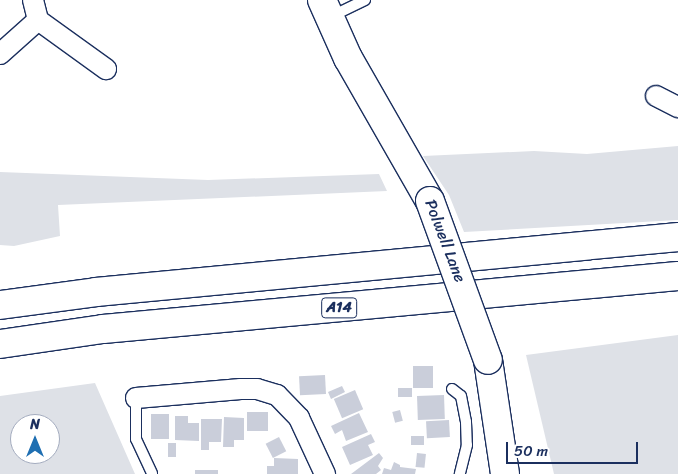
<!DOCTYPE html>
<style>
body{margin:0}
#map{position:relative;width:678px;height:474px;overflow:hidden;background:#fff;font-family:Sriracha,sans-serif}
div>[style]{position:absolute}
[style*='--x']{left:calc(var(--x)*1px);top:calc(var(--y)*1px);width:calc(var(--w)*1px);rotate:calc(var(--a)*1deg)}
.green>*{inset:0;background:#dee1e7}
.building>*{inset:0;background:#caceda;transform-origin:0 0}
.roads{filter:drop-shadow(1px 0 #1b2f5e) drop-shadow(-1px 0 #1b2f5e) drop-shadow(0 1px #1b2f5e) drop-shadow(0 -1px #1b2f5e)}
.lane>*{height:10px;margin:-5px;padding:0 5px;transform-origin:5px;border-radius:5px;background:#fff}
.street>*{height:20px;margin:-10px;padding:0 10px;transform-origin:10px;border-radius:10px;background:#fff}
.secondary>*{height:28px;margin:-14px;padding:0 14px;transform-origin:14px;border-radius:14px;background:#fff}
.highway>*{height:28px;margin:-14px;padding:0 14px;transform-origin:14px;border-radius:14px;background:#fff}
.bridges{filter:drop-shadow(1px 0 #1b2f5e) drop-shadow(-1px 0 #1b2f5e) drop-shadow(0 1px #1b2f5e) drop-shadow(0 -1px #1b2f5e)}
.secondary-bridge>*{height:28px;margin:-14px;padding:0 14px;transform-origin:14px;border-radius:14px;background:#fff}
span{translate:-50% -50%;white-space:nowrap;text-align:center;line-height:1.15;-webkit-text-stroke:4px #fff;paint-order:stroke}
.shield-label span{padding:1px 4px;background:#fff;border:1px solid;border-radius:4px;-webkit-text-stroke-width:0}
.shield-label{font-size:15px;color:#1b2f5e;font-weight:700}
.street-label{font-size:16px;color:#1b2f5e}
.north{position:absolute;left:10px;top:414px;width:50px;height:50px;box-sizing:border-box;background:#fff;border:1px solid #a4acbf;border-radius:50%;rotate:0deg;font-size:14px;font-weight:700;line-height:20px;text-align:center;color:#1b2f5e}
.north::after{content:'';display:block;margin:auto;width:18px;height:22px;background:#1f6fb2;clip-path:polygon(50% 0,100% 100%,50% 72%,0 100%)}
.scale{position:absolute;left:506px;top:442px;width:132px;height:22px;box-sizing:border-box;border:2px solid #1b2f5e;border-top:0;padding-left:6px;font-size:15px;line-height:18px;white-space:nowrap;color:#1b2f5e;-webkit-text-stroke:4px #fff;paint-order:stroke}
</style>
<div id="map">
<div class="green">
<i style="clip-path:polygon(678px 146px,678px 220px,464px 232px,449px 195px,423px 156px,534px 151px,587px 154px)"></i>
<i style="clip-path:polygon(0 172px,208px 180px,379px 174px,387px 191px,58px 205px,60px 236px,14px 246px,0 245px)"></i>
<i style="clip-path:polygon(678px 335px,678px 474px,554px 474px,526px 355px)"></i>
<i style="clip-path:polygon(evenodd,95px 383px,135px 474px,0 474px,0 396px,95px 383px,20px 424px,50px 424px,50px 454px,20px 454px,20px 424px)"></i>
</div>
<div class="building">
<i style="left:433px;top:366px;width:22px;height:20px;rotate:90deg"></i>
<i style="left:325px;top:375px;width:19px;height:26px;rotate:87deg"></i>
<i style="clip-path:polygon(342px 386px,345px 392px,331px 399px,328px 392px)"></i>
<i style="left:412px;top:388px;width:9px;height:14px;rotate:90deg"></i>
<i style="left:355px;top:390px;width:21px;height:23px;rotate:67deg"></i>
<i style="left:444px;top:395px;width:24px;height:27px;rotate:88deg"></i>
<i style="left:400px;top:410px;width:11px;height:8px;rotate:75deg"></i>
<i style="left:247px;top:412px;width:21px;height:19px"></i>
<i style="clip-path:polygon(359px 413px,368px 432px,346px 441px,342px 430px,335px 434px,331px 426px)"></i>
<i style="left:151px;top:414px;width:18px;height:25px"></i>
<i style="clip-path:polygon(175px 416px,188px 416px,188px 423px,199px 423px,199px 441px,175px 440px)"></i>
<i style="clip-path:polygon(224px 417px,244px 418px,244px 440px,234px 440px,234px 447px,223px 447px)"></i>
<i style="clip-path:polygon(201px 419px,222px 419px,221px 442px,209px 442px,209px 450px,201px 450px)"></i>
<i style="left:449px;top:420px;width:17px;height:23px;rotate:87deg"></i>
<i style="clip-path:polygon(371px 434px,375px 442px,368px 445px,373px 455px,350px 465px,342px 447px)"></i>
<i style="left:424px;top:436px;width:9px;height:13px;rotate:90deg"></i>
<i style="left:279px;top:437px;width:16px;height:15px;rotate:63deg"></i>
<i style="left:168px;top:443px;width:8px;height:14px"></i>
<i style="clip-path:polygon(379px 453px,383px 458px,378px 466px,381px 470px,376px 474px,351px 474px)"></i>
<i style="left:417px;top:453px;width:9px;height:14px;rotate:6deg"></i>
<i style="clip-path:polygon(274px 458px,298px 459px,298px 474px,267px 474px,267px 466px,274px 466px)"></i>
<i style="clip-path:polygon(394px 462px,400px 465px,400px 467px,416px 469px,415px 474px,382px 474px,384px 468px,391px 470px)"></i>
<i style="left:195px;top:470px;width:23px;height:4px"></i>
</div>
<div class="roads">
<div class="lane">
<i style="--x:330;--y:17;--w:39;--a:-26"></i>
<i style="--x:452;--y:389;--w:11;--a:38"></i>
<i style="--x:461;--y:396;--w:26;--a:79"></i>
<i style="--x:466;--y:422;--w:23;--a:88"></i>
<i style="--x:467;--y:445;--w:30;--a:104"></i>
<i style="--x:136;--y:398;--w:41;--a:90"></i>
<i style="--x:136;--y:439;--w:38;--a:65"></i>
</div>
<div class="street">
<i style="--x:38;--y:20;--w:84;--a:35.8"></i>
<i style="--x:0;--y:54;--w:51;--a:-41.8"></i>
<i style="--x:38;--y:20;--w:21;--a:-104"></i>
<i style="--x:656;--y:96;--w:25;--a:27"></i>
<i style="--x:136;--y:398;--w:105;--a:-4.9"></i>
<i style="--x:241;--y:389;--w:16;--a:0"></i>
<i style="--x:257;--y:389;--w:21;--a:17"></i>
<i style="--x:277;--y:395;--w:32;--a:46"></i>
<i style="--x:299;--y:418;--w:62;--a:65.1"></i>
</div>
<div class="secondary">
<i style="--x:322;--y:0;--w:64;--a:65.9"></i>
<i style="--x:348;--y:58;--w:165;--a:60.2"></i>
<i style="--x:488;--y:360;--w:115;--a:81.5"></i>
</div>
<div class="highway">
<i style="--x:0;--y:305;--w:97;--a:-7.7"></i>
<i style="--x:96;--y:292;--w:585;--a:-5.4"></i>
<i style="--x:0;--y:344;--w:104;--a:-8.3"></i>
<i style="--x:103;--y:329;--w:577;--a:-5.27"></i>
</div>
</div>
<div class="bridges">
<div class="secondary-bridge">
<i style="--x:430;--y:201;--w:169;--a:70"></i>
</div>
</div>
<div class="shield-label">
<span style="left:339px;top:308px">A14</span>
</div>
<div class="street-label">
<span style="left:445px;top:241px;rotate:69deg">Polwell Lane</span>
</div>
<div class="north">N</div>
<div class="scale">50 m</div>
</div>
